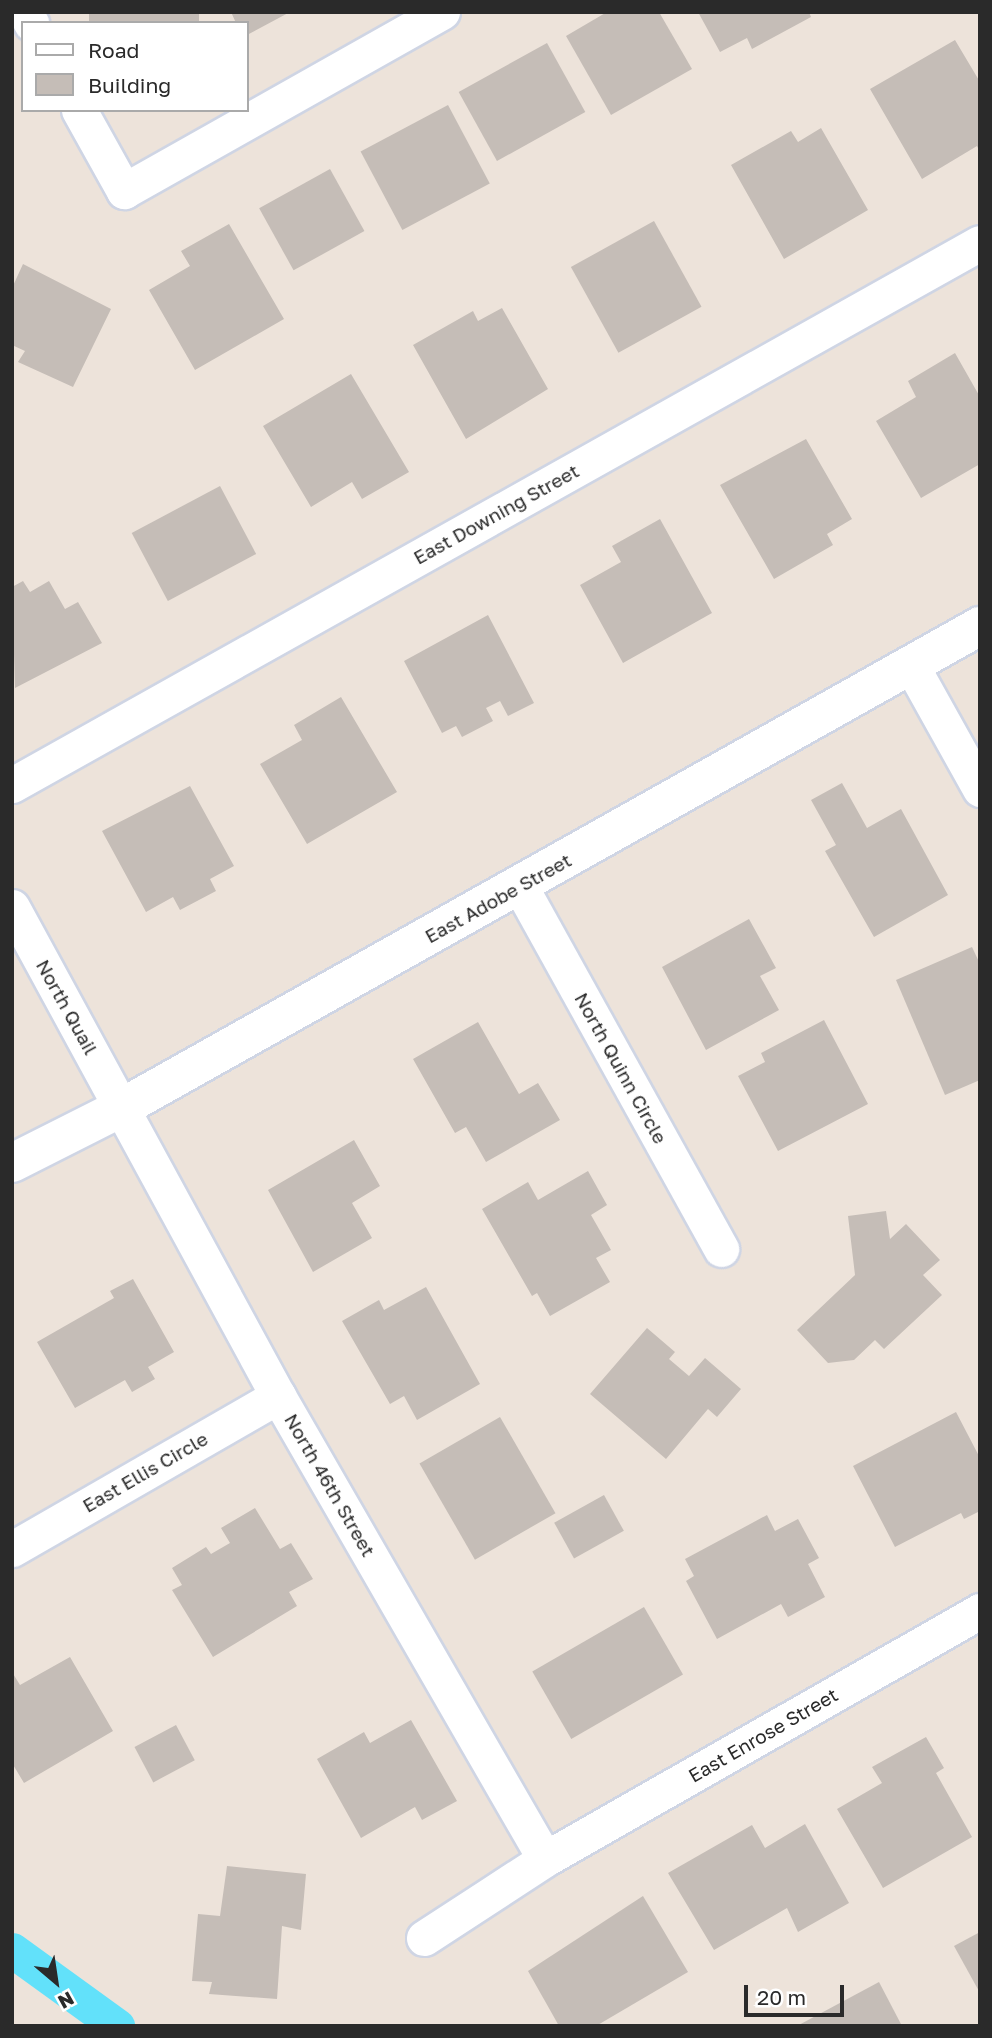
<!DOCTYPE html>
<style>
body{margin:0}
#map{position:relative;width:992px;height:2038px;overflow:hidden;background:#ede3da;font-family:"Golos Text",sans-serif}
div>[style]{position:absolute}
[style*='--x']{left:calc(var(--x)*1px);top:calc(var(--y)*1px);width:calc(var(--w)*1px);rotate:calc(var(--a)*1deg)}
.canal>*{height:35px;margin:-17.5px;padding:0 17.5px;transform-origin:17.5px;border-radius:17.5px;background:#62e1fa}
.building>*{inset:0;background:#c5bdb7;transform-origin:0 0}
.roads{filter:drop-shadow(2px 0 #cfd5e4) drop-shadow(-2px 0 #cfd5e4) drop-shadow(0 2px #cfd5e4) drop-shadow(0 -2px #cfd5e4)}
.minor>*{height:35px;margin:-17.5px;padding:0 17.5px;transform-origin:17.5px;border-radius:17.5px;background:#fff}
.tertiary>*{height:38px;margin:-19px;padding:0 19px;transform-origin:19px;border-radius:19px;background:#fff}
span{translate:-50% -50%;white-space:nowrap;text-align:center;line-height:1.15;-webkit-text-stroke:6px #fff;paint-order:stroke}
.street-label{font-size:19px;color:#2a2a2a}
.frame{position:absolute;inset:0;border:14px solid #2a2a2a;pointer-events:none}
.legend{position:absolute;left:21px;top:21px;width:228px;height:91px;box-sizing:border-box;background:#fff;border:2px solid #aaa;margin:0;padding:9px 12px;list-style:none;font-size:21px;color:#2a2a2a}
.legend li{display:flex;align-items:center;gap:14px;height:35px}
.legend b{width:35px;border:2px solid #aaa}
.north{position:absolute;left:21px;top:1947px;width:70px;height:70px;-webkit-text-stroke:5px #fff;paint-order:stroke;rotate:151deg;font-size:19px;font-weight:700;line-height:28px;text-align:center;color:#2a2a2a}
.north::after{content:'';display:block;margin:auto;width:24px;height:32px;background:#2a2a2a;clip-path:polygon(50% 0,100% 100%,50% 72%,0 100%)}
.scale{position:absolute;left:744px;top:1985px;width:100px;height:32px;box-sizing:border-box;border:4px solid #2a2a2a;border-top:0;padding-left:9px;font-size:21px;line-height:24px;white-space:nowrap;color:#2a2a2a;-webkit-text-stroke:5px #fff;paint-order:stroke}
</style>
<div id="map">
<div class="canal">
<i style="--x:12;--y:1950;--w:130;--a:35.9"></i>
</div>
<div class="building">
<i style="left:89px;top:12px;width:110px;height:13px"></i>
<i style="clip-path:polygon(231px 12px,290px 12px,247px 35px,247px 23px,236px 23px)"></i>
<i style="clip-path:polygon(607px 12px,659px 12px,692px 69px,611px 115px,566px 36px)"></i>
<i style="clip-path:polygon(698px 12px,809px 12px,811px 17px,752px 49px,747px 38px,720px 52px)"></i>
<i style="clip-path:polygon(955px 40px,980px 82px,980px 152px,977px 146px,922px 179px,870px 89px)"></i>
<i style="left:547px;top:43px;width:79px;height:101px;rotate:61deg"></i>
<i style="left:448px;top:105px;width:89px;height:99px;rotate:62deg"></i>
<i style="clip-path:polygon(821px 128px,868px 210px,784px 259px,731px 165px,791px 131px,798px 142px)"></i>
<i style="left:330px;top:169px;width:71px;height:81px;rotate:61deg"></i>
<i style="left:654px;top:221px;width:98px;height:95px;rotate:61deg"></i>
<i style="clip-path:polygon(229px 224px,284px 319px,195px 370px,149px 290px,190px 266px,181px 251px)"></i>
<i style="clip-path:polygon(23px 264px,111px 309px,73px 387px,18px 362px,25px 351px,12px 345px,12px 288px)"></i>
<i style="clip-path:polygon(502px 308px,548px 389px,466px 439px,413px 345px,473px 311px,478px 321px)"></i>
<i style="clip-path:polygon(955px 353px,980px 397px,980px 464px,921px 498px,876px 421px,916px 397px,908px 381px)"></i>
<i style="clip-path:polygon(351px 374px,409px 472px,362px 499px,352px 482px,311px 507px,263px 426px)"></i>
<i style="clip-path:polygon(806px 439px,852px 519px,827px 534px,833px 545px,774px 579px,720px 485px)"></i>
<i style="left:220px;top:486px;width:77px;height:100px;rotate:62deg"></i>
<i style="clip-path:polygon(660px 519px,712px 613px,623px 663px,580px 585px,621px 562px,612px 546px)"></i>
<i style="clip-path:polygon(23px 581px,30px 592px,49px 581px,65px 609px,78px 602px,102px 643px,15px 688px,12px 587px)"></i>
<i style="clip-path:polygon(488px 615px,534px 703px,508px 716px,500px 701px,486px 708px,493px 721px,462px 737px,456px 726px,442px 733px,404px 661px)"></i>
<i style="clip-path:polygon(341px 697px,397px 792px,307px 844px,260px 764px,302px 740px,294px 725px)"></i>
<i style="clip-path:polygon(842px 783px,867px 828px,901px 809px,948px 895px,874px 937px,825px 851px,836px 845px,811px 800px)"></i>
<i style="clip-path:polygon(190px 786px,234px 866px,210px 879px,216px 891px,180px 910px,173px 897px,146px 912px,102px 831px)"></i>
<i style="clip-path:polygon(749px 919px,776px 968px,760px 976px,779px 1010px,706px 1050px,662px 967px)"></i>
<i style="clip-path:polygon(972px 947px,980px 964px,980px 1080px,945px 1095px,896px 980px)"></i>
<i style="clip-path:polygon(824px 1020px,868px 1104px,778px 1151px,738px 1076px,765px 1062px,761px 1053px)"></i>
<i style="clip-path:polygon(478px 1022px,519px 1094px,538px 1083px,560px 1120px,486px 1162px,466px 1127px,455px 1133px,413px 1059px)"></i>
<i style="clip-path:polygon(354px 1140px,380px 1186px,352px 1203px,372px 1238px,313px 1272px,268px 1190px)"></i>
<i style="clip-path:polygon(588px 1171px,607px 1205px,591px 1215px,611px 1250px,596px 1258px,610px 1282px,550px 1316px,537px 1293px,532px 1296px,482px 1209px,528px 1182px,538px 1200px)"></i>
<i style="clip-path:polygon(886px 1211px,890px 1239px,906px 1224px,940px 1260px,923px 1275px,942px 1295px,884px 1349px,875px 1340px,854px 1360px,828px 1363px,797px 1330px,855px 1275px,848px 1216px)"></i>
<i style="clip-path:polygon(133px 1279px,174px 1352px,148px 1367px,155px 1379px,132px 1392px,125px 1380px,75px 1408px,37px 1342px,114px 1298px,110px 1291px)"></i>
<i style="clip-path:polygon(426px 1287px,480px 1384px,417px 1420px,404px 1396px,390px 1404px,342px 1321px,379px 1300px,384px 1310px)"></i>
<i style="clip-path:polygon(647px 1328px,675px 1352px,669px 1359px,689px 1376px,705px 1358px,741px 1389px,717px 1417px,708px 1409px,666px 1459px,590px 1394px)"></i>
<i style="clip-path:polygon(956px 1412px,980px 1458px,980px 1511px,964px 1519px,961px 1513px,895px 1547px,853px 1466px)"></i>
<i style="left:500px;top:1417px;width:111px;height:93px;rotate:60deg"></i>
<i style="left:604px;top:1495px;width:41px;height:57px;rotate:61deg"></i>
<i style="clip-path:polygon(255px 1508px,280px 1549px,291px 1543px,313px 1579px,289px 1592px,297px 1606px,213px 1657px,172px 1590px,182px 1585px,172px 1568px,206px 1547px,211px 1554px,230px 1543px,221px 1528px)"></i>
<i style="clip-path:polygon(767px 1515px,775px 1531px,798px 1519px,819px 1558px,808px 1564px,825px 1597px,788px 1617px,781px 1604px,717px 1639px,686px 1581px,694px 1576px,685px 1559px)"></i>
<i style="left:644px;top:1607px;width:78px;height:129px;rotate:60deg"></i>
<i style="clip-path:polygon(70px 1657px,113px 1731px,24px 1783px,12px 1763px,12px 1672px,20px 1685px)"></i>
<i style="clip-path:polygon(411px 1720px,457px 1801px,422px 1820px,415px 1807px,361px 1838px,317px 1759px,364px 1732px,370px 1743px)"></i>
<i style="left:176px;top:1725px;width:40px;height:47px;rotate:62deg"></i>
<i style="clip-path:polygon(926px 1737px,944px 1768px,936px 1773px,972px 1837px,883px 1888px,837px 1809px,882px 1783px,872px 1767px)"></i>
<i style="clip-path:polygon(805px 1824px,849px 1903px,798px 1932px,787px 1908px,714px 1950px,668px 1873px,752px 1825px,765px 1848px)"></i>
<i style="clip-path:polygon(227px 1866px,306px 1874px,301px 1930px,282px 1926px,277px 1999px,209px 1994px,212px 1982px,192px 1981px,198px 1914px,220px 1916px)"></i>
<i style="clip-path:polygon(643px 1896px,688px 1972px,596px 2026px,559px 2026px,528px 1971px)"></i>
<i style="clip-path:polygon(980px 1932px,980px 1993px,954px 1946px)"></i>
<i style="clip-path:polygon(879px 1982px,902px 2026px,797px 2026px)"></i>
</div>
<div class="roads">
<div class="minor">
<i style="--x:25;--y:12;--w:13;--a:61"></i>
<i style="--x:79;--y:110;--w:93;--a:60.9"></i>
<i style="--x:124;--y:191;--w:365;--a:-29.4"></i>
<i style="--x:911;--y:665;--w:142;--a:60.9"></i>
<i style="--x:12;--y:785;--w:1109;--a:-29.25"></i>
<i style="--x:520;--y:886;--w:415;--a:61"></i>
<i style="--x:12;--y:907;--w:557;--a:61.46"></i>
<i style="--x:278;--y:1396;--w:534;--a:60.03"></i>
<i style="--x:12;--y:1549;--w:307;--a:-29.9"></i>
<i style="--x:424;--y:1938;--w:145;--a:-33.1"></i>
<i style="--x:545;--y:1859;--w:501;--a:-29.69"></i>
</div>
<div class="tertiary">
<i style="--x:12;--y:1163;--w:124;--a:-26.8"></i>
<i style="--x:123;--y:1107;--w:983;--a:-29.3"></i>
</div>
</div>
<div class="street-label">
<span style="left:496px;top:514px;rotate:-29deg">East Downing Street</span>
<span style="left:498px;top:898px;rotate:-29deg">East Adobe Street</span>
<span style="left:67px;top:1007px;rotate:61deg">North Quail</span>
<span style="left:621px;top:1068px;rotate:61deg">North Quinn Circle</span>
<span style="left:145px;top:1472px;rotate:-30deg">East Ellis Circle</span>
<span style="left:330px;top:1485px;rotate:60deg">North 46th Street</span>
<span style="left:763px;top:1735px;rotate:-30deg">East Enrose Street</span>
</div>
<div class="frame"></div>
<ul class="legend">
<li><b style="height:9px;background:#fff"></b>Road</li>
<li><b style="height:19px;background:#c5bdb7"></b>Building</li>
</ul>
<div class="north">N</div>
<div class="scale">20 m</div>
</div>
